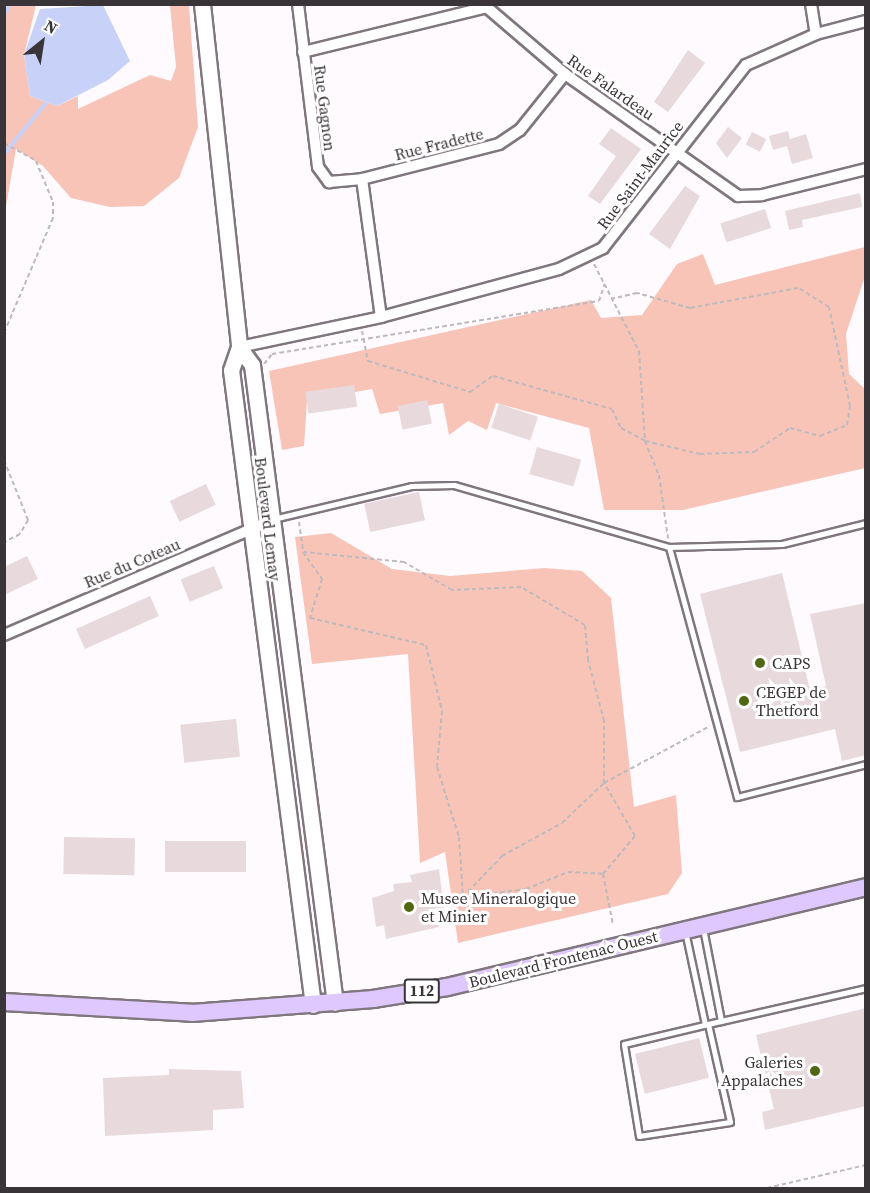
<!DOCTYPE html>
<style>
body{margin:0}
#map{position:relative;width:870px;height:1193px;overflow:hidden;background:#fefafd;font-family:"Source Serif 4",serif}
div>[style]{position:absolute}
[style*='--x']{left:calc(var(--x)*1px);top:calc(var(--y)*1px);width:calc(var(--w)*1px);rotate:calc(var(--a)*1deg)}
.green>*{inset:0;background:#f8c4b8}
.water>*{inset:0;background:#c8d2f8}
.stream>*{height:4px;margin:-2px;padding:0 2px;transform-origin:2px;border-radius:2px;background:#c8d2f8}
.building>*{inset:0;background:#e8d9dc;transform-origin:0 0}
.path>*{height:2px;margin-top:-1px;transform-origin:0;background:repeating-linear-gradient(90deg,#beb9bd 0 4.5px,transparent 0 7.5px)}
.roads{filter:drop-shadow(2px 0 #80767e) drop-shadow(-2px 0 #80767e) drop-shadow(0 2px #80767e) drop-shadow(0 -2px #80767e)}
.lane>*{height:5px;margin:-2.5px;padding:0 2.5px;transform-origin:2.5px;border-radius:2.5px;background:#fff}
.street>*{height:10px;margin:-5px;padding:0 5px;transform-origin:5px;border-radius:5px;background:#fff}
.secondary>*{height:15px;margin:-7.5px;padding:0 7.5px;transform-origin:7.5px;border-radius:7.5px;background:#fff}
.primary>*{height:16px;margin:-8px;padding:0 8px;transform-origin:8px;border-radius:8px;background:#dfc8fd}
.dots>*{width:16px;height:16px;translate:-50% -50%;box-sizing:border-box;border:3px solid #fff;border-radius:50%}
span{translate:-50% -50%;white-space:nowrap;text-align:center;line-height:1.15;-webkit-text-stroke:6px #fff;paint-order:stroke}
.shield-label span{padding:2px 4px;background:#fff;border:2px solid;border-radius:4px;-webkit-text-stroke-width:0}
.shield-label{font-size:15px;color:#393438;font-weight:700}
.street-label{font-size:16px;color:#393438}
.poi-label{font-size:16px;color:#393438}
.left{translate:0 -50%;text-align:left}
.right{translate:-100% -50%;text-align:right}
.frame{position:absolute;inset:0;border:6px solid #393438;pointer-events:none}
.north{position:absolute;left:12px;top:12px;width:60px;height:60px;-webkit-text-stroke:4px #fff;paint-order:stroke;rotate:30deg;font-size:16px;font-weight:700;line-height:24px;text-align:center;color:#393438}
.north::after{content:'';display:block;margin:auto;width:21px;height:27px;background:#393438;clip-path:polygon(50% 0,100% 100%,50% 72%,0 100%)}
</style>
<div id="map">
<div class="green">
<i style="clip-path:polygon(5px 5px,36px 5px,24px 55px,30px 96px,57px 106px,78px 96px,78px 109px,150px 75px,171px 81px,176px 67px,170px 5px,189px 5px,198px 127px,179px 178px,144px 206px,110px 207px,71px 198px,43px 166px,16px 149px,5px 212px)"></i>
<i style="clip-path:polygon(865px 247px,865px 276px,846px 334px,849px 374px,865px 389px,865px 468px,683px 510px,604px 510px,589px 428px,496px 403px,487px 430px,468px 421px,449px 435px,443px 403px,380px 414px,372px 389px,307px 401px,304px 446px,282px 450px,269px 371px,591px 300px,601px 318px,642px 315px,677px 264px,703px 254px,715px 285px)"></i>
<i style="clip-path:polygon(331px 533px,392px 569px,450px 576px,545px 568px,582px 571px,611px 598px,634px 807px,676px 795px,682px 873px,668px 894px,458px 943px,445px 852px,420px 863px,408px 654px,312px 664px,295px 537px)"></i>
</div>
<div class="water">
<i style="clip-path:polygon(103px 5px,130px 61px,108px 80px,57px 106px,30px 96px,24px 55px,40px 9px)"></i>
</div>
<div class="stream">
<i style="--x:4;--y:15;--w:13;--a:-61"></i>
<i style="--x:4;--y:154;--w:65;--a:-50.6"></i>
</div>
<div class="building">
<i style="clip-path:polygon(688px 50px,705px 63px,668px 112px,654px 102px)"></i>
<i style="clip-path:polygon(728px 127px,742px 138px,727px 158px,716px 143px)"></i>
<i style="clip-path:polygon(611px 128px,641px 149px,600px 204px,588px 196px,616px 156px,599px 144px)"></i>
<i style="clip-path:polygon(788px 131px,790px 139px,806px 134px,813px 158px,792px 164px,787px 146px,773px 150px,769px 136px)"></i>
<i style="left:752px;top:132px;width:16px;height:14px;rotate:27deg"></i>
<i style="clip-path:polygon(685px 186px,700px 196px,670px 249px,649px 234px)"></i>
<i style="clip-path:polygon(860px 193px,862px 207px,802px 220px,803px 227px,789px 230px,785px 211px)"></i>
<i style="left:765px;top:209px;width:20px;height:47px;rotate:72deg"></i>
<i style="left:354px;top:385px;width:22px;height:49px;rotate:82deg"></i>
<i style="left:427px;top:400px;width:24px;height:30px;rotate:78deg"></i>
<i style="left:499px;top:404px;width:41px;height:25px;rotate:18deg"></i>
<i style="left:537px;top:447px;width:46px;height:28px;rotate:16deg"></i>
<i style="left:206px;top:484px;width:23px;height:40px;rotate:65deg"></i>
<i style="left:419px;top:492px;width:29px;height:56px;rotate:78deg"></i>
<i style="clip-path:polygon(27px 556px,38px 579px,4px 595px,4px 567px)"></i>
<i style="left:214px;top:566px;width:24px;height:36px;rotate:68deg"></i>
<i style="clip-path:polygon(782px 573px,810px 690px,826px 686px,810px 614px,866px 603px,866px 755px,842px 761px,835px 729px,740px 752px,700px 594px)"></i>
<i style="left:150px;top:596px;width:22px;height:81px;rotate:66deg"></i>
<i style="left:236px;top:719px;width:38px;height:56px;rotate:84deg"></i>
<i style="left:64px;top:837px;width:71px;height:37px;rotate:1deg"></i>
<i style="left:246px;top:841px;width:31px;height:81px;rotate:90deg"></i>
<i style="clip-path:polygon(439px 869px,445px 917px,438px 918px,439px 927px,386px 939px,384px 925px,376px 927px,372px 898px,394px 891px,393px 884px,412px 882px,410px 875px)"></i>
<i style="clip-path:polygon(866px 1008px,866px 1106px,765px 1130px,762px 1112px,774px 1109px,756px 1035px)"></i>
<i style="left:699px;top:1038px;width:41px;height:66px;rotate:76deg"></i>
<i style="clip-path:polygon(169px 1069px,241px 1071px,244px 1108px,213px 1110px,213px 1130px,105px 1136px,103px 1078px,169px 1075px)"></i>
</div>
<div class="path">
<i style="--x:4;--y:143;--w:37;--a:29"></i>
<i style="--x:36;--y:161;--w:44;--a:67.5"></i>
<i style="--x:53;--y:202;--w:16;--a:90"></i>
<i style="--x:53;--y:218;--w:125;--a:113.1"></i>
<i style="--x:594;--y:264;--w:98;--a:62.7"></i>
<i style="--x:639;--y:351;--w:90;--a:86.2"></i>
<i style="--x:645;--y:441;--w:37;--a:68"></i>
<i style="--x:659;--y:475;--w:64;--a:81.9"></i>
<i style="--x:362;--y:331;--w:31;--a:79"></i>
<i style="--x:368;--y:361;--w:107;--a:16.9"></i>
<i style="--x:470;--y:392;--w:28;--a:-35"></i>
<i style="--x:493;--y:376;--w:123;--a:15.5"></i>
<i style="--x:612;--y:409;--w:21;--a:65"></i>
<i style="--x:621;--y:428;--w:27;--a:28"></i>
<i style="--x:645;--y:441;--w:57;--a:13.3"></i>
<i style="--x:700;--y:454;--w:54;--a:-2.1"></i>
<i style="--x:754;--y:452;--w:43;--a:-33.7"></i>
<i style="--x:790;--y:428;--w:31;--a:15"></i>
<i style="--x:820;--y:436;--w:29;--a:-22"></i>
<i style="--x:847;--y:425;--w:19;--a:-81"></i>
<i style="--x:850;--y:406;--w:101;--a:-102"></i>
<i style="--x:829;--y:307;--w:36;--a:-148"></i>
<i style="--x:798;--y:288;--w:110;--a:169.5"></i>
<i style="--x:690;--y:308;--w:55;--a:-164.2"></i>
<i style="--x:637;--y:293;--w:26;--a:167"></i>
<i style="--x:264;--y:364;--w:13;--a:-51"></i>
<i style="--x:272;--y:354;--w:331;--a:-9.2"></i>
<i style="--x:599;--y:301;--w:18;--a:-71"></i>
<i style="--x:4;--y:460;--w:65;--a:68.2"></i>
<i style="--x:28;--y:520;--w:16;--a:120"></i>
<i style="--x:20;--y:534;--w:18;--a:153"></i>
<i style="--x:299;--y:522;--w:30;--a:82"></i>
<i style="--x:303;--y:552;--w:33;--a:55"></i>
<i style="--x:322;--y:579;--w:41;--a:107.1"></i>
<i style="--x:310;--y:618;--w:119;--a:13.1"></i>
<i style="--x:426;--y:645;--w:68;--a:76.4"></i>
<i style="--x:442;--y:711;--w:56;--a:95.1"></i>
<i style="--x:437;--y:767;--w:73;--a:72.6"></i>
<i style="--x:459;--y:837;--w:60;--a:86.2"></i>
<i style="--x:463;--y:897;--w:64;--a:-7.2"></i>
<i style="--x:526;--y:889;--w:45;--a:-22"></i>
<i style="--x:568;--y:872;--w:35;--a:3"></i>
<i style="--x:603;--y:874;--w:50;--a:-49.9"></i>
<i style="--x:635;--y:836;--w:61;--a:-120.3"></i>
<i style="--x:604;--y:783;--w:62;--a:-90"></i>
<i style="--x:604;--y:721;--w:63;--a:-104.7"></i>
<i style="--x:588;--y:660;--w:35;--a:-95"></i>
<i style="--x:585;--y:625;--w:74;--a:-149.3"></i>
<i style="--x:521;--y:587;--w:69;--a:177.5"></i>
<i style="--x:452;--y:590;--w:56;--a:-149.7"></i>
<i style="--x:404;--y:562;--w:101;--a:-174.3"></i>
<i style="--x:603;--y:874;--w:52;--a:78.9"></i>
<i style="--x:463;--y:897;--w:57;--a:-46.4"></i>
<i style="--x:502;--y:856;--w:68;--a:-28.8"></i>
<i style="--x:562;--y:823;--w:58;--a:-43.6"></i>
<i style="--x:604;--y:783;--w:120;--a:-28.3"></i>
<i style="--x:767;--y:1188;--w:102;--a:-13.1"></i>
</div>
<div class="roads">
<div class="lane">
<i style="--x:273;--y:519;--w:142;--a:-13.4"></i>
<i style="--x:411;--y:486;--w:43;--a:-1.3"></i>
<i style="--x:454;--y:485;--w:224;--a:16.1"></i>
<i style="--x:669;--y:547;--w:113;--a:-1.5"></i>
<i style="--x:782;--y:544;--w:87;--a:-14"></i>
<i style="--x:669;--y:547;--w:259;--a:74.8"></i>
<i style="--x:737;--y:797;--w:133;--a:-14.3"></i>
<i style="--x:703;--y:928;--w:95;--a:79"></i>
<i style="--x:685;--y:931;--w:95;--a:77.9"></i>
<i style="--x:708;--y:1024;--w:100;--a:77.3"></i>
<i style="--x:730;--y:1122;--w:92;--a:171.3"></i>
<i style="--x:639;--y:1136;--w:93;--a:-99.3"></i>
<i style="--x:624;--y:1044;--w:86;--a:-13.4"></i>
<i style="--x:708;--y:1024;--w:162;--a:-12.8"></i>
</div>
<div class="street">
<i style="--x:298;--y:4;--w:164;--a:83"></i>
<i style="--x:318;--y:167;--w:19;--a:54"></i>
<i style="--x:329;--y:182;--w:33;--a:-5"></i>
<i style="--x:362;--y:179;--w:139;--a:82.2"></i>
<i style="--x:483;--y:4;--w:108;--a:40.5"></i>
<i style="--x:565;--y:74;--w:212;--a:35.2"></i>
<i style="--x:738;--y:196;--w:24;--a:-2"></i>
<i style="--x:762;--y:195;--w:107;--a:-14"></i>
<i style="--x:811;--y:4;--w:30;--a:81"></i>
<i style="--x:303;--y:52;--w:186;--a:-13.7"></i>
<i style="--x:362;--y:179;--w:141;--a:-14.3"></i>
<i style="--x:499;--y:144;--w:25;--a:-34"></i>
<i style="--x:520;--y:130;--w:72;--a:-51.2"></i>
<i style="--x:239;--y:347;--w:145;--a:-11.9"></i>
<i style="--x:381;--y:317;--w:184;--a:-15.1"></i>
<i style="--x:559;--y:269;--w:49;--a:-25.5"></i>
<i style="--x:603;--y:248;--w:232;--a:-52"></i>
<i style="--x:746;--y:65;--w:77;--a:-23.9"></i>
<i style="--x:816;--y:34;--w:52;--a:-14.6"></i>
<i style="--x:4;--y:635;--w:292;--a:-23.2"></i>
</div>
<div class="secondary">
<i style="--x:202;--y:4;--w:345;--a:83.8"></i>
<i style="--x:239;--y:347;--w:24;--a:109"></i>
<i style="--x:231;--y:370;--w:640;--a:82.64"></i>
<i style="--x:239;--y:347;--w:22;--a:54"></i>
<i style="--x:252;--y:365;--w:643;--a:82.59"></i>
</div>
<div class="primary">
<i style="--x:4;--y:1002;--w:188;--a:3.3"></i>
<i style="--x:192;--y:1013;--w:182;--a:-4.4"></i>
<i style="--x:373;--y:999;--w:75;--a:-9.2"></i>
<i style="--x:447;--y:987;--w:431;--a:-13.4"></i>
</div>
</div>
<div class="dots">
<i style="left:760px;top:663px;background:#526713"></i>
<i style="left:744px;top:701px;background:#526713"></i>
<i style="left:409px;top:907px;background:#526713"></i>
<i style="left:815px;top:1071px;background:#526713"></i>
</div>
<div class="shield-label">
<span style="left:422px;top:991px">112</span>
</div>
<div class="street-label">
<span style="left:611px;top:87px;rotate:35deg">Rue Falardeau</span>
<span style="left:325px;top:108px;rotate:83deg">Rue Gagnon</span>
<span style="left:439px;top:144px;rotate:-14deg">Rue Fradette</span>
<span style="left:640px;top:175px;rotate:-53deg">Rue Saint-Maurice</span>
<span style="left:268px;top:519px;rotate:83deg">Boulevard Lemay</span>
<span style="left:132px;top:563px;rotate:-23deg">Rue du Coteau</span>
<span style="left:563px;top:959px;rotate:-14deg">Boulevard Frontenac Ouest</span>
</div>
<div class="poi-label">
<span class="left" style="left:772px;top:663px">CAPS</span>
<span class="left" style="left:756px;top:701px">CEGEP de<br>Thetford</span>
<span class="left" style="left:421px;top:907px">Musee Mineralogique<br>et Minier</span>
<span class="right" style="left:803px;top:1071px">Galeries<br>Appalaches</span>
</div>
<div class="frame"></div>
<div class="north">N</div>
</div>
